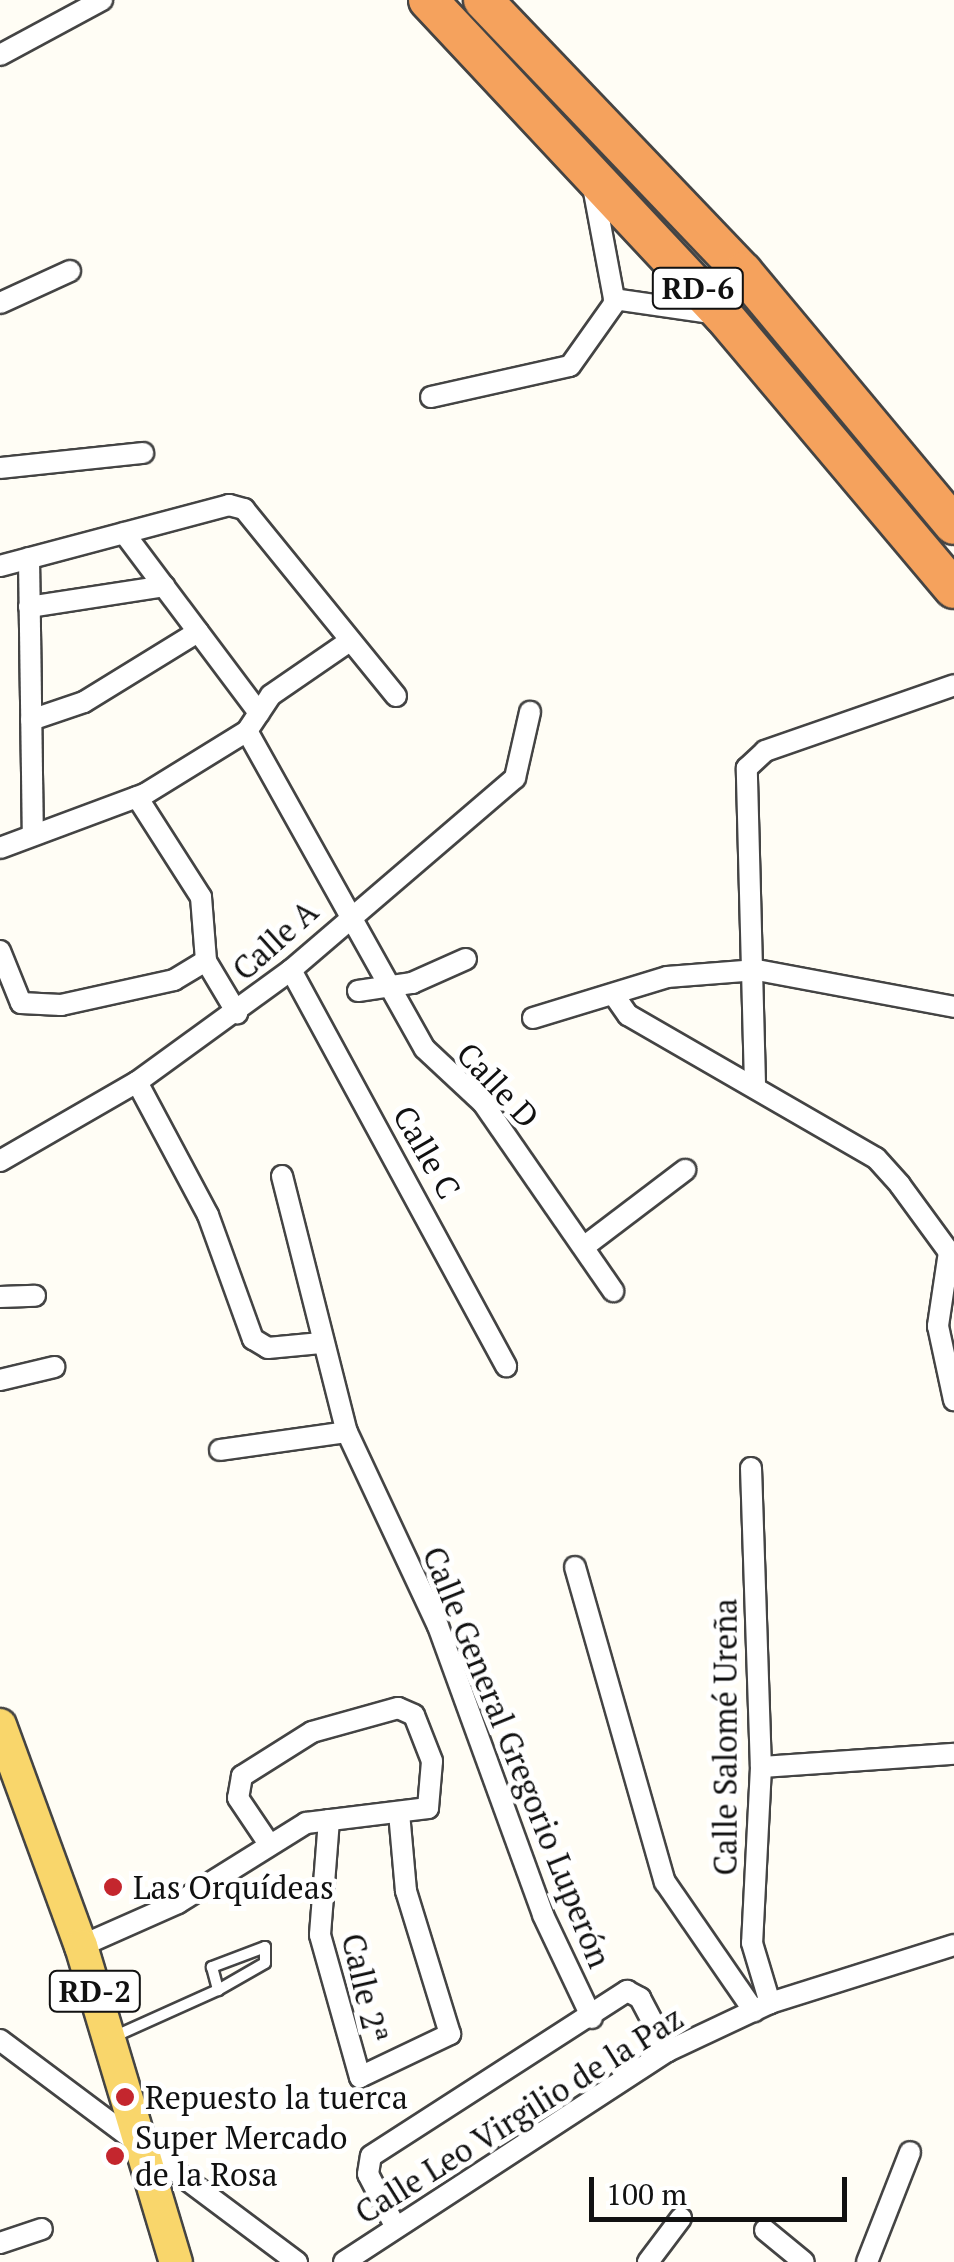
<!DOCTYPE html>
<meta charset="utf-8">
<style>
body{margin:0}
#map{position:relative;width:954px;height:2262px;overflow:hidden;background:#fffdf5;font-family:"PT Serif",serif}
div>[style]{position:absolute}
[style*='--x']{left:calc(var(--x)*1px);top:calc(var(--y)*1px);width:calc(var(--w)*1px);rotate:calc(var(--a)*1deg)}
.roads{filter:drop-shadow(2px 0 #444) drop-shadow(-2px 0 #444) drop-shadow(0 2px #444) drop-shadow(0 -2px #444)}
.lane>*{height:10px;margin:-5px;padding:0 5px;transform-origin:5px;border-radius:5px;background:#fff}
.street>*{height:20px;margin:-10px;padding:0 10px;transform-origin:10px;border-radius:10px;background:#fff}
.primary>*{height:32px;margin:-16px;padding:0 16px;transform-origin:16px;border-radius:16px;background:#f9d66b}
.highway>*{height:38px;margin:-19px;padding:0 19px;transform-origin:19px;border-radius:19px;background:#f5a25d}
.dots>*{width:28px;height:28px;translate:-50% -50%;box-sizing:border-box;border:5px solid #fff;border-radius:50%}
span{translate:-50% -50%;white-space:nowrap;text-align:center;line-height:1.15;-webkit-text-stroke:10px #fff;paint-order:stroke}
.shield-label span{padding:2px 8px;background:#fff;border:2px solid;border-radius:8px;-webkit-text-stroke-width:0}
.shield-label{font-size:30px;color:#111;font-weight:700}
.street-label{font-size:32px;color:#111}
.poi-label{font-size:32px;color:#111}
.left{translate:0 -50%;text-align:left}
.scale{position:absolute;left:589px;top:2177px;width:258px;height:45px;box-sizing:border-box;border:5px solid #111;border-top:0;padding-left:12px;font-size:30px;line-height:35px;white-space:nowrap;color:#111;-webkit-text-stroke:8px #fff;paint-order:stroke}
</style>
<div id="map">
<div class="roads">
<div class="lane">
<i style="--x:111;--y:2038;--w:117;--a:-24.2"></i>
<i style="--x:218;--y:1990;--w:54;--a:-29.9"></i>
<i style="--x:265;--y:1963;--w:16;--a:-90"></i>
<i style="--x:265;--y:1947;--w:57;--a:159.3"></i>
<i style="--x:212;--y:1967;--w:24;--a:75"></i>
</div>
<div class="street">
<i style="--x:0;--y:55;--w:116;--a:-28.3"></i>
<i style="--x:592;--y:181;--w:120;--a:79.4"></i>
<i style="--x:614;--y:299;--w:104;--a:8.3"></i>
<i style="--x:0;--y:303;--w:77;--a:-24.6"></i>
<i style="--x:431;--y:397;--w:142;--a:-12.6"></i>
<i style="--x:570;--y:366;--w:80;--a:-54.7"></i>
<i style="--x:0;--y:468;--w:144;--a:-6"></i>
<i style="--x:124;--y:533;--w:225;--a:53.1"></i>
<i style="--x:29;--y:558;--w:275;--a:89.2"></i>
<i style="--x:0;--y:566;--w:237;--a:-14.9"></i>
<i style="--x:229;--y:505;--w:16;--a:15"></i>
<i style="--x:244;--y:509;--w:241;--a:50.9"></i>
<i style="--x:29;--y:607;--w:137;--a:-8.8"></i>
<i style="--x:31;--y:720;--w:56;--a:-18.8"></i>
<i style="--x:84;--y:702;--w:134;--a:-31.6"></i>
<i style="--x:247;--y:731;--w:364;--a:60.8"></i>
<i style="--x:425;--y:1049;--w:79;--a:43"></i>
<i style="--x:483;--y:1103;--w:229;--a:55.3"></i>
<i style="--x:137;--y:797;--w:119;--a:57.4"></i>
<i style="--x:201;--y:897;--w:64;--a:85.5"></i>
<i style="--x:206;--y:961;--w:61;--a:59.2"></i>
<i style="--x:0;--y:848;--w:155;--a:-20.4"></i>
<i style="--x:145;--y:794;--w:120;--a:-31.7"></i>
<i style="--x:247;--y:731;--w:43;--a:-56.3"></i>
<i style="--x:271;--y:695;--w:93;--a:-34.5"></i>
<i style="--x:0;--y:951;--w:56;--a:68"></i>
<i style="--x:21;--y:1003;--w:40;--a:2.9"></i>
<i style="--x:61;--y:1005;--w:116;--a:-12.5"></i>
<i style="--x:174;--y:980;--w:37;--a:-31"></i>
<i style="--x:291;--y:970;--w:451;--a:61.5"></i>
<i style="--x:358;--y:991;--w:55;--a:-8.4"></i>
<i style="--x:412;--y:983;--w:59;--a:-24"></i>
<i style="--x:616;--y:998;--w:21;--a:55"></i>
<i style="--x:628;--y:1015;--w:286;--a:30"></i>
<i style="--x:876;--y:1158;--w:36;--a:48"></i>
<i style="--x:900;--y:1185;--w:83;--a:53.8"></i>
<i style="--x:949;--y:1252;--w:75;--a:98.5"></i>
<i style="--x:938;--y:1326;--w:76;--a:77.8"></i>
<i style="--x:533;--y:1018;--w:140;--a:-17"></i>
<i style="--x:667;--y:977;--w:90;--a:-4.4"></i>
<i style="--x:757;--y:970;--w:200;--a:10.6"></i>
<i style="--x:137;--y:1082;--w:151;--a:61.9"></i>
<i style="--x:208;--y:1215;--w:132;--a:70.1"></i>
<i style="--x:253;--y:1339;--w:17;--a:31"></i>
<i style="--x:268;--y:1348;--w:53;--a:-5.4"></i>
<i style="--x:755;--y:1084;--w:316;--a:-91.5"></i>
<i style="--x:747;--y:768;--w:25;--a:-43"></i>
<i style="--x:765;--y:751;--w:200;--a:-19.2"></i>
<i style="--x:0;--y:1161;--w:158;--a:-30"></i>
<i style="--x:137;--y:1082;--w:190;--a:-36"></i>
<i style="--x:291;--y:970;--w:295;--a:-40.6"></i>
<i style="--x:515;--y:778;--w:68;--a:-77.2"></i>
<i style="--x:282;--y:1176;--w:264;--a:75.8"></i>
<i style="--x:347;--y:1432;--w:214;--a:64.9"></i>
<i style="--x:438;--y:1626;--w:307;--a:70"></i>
<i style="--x:543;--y:1915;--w:114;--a:64.6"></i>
<i style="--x:585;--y:1246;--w:126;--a:-37.2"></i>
<i style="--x:0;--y:1297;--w:35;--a:-2"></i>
<i style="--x:0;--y:1380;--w:56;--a:-13.5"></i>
<i style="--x:220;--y:1450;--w:128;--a:-8.1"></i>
<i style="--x:751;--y:1468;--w:299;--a:88.1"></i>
<i style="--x:761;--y:1767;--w:176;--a:92.9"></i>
<i style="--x:752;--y:1943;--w:63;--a:73.3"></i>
<i style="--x:575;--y:1567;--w:328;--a:74.1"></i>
<i style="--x:665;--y:1882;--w:157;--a:55.4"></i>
<i style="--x:761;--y:1767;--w:193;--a:-3.9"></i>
<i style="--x:329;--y:1820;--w:115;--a:94.5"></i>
<i style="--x:320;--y:1935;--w:148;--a:74.3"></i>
<i style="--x:360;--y:2077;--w:100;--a:-25.5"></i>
<i style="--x:450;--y:2034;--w:150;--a:-107.1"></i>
<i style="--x:406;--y:1891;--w:79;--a:-95.1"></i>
<i style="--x:81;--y:1946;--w:106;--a:-23.9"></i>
<i style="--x:178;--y:1903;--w:151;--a:-32"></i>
<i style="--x:306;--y:1823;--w:123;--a:-7"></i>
<i style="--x:428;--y:1808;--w:47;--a:-85.1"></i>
<i style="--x:432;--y:1761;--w:49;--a:-111.4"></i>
<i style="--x:414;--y:1715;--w:17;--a:-156"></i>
<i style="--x:398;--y:1708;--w:89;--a:164.4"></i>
<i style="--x:312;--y:1732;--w:83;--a:147.8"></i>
<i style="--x:242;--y:1776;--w:22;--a:100"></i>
<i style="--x:238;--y:1798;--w:55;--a:56"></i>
<i style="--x:0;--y:2040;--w:371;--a:36.8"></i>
<i style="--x:394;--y:2224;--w:56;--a:-117.5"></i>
<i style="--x:368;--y:2174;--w:18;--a:-81"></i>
<i style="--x:371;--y:2156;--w:305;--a:-32.8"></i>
<i style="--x:627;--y:1991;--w:15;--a:28"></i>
<i style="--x:640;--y:1998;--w:60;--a:62.2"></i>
<i style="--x:765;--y:2230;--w:50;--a:39.4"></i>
<i style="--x:0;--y:2243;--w:44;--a:-18.4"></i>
<i style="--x:344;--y:2262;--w:387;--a:-33.1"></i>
<i style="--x:668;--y:2051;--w:113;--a:-25.2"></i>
<i style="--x:770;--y:2003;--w:193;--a:-17.5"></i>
<i style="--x:648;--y:2262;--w:55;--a:-53.1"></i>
<i style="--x:867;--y:2262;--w:118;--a:-68.6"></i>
</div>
<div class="primary">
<i style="--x:0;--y:1725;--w:235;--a:69.9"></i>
<i style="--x:81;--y:1946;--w:330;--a:73.3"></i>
</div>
<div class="highway">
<i style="--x:428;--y:0;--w:432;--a:46.9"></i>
<i style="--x:723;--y:315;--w:358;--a:49.9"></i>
<i style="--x:483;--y:0;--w:376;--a:46.3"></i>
<i style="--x:743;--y:272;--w:329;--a:50.2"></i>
</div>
</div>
<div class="dots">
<i style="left:113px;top:1887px;background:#c4262e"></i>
<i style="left:125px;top:2097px;background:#c4262e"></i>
<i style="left:115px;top:2156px;background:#c4262e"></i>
</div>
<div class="shield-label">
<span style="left:698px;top:288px">RD-6</span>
<span style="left:95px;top:1991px">RD-2</span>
</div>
<div class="street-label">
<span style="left:275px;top:940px;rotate:-42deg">Calle A</span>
<span style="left:498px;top:1085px;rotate:47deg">Calle D</span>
<span style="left:427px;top:1152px;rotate:60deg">Calle C</span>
<span style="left:725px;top:1737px;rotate:-90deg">Calle Salomé Ureña</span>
<span style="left:517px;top:1757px;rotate:68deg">Calle General Gregorio Luperón</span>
<span style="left:365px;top:1988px;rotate:77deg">Calle 2ª</span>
<span style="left:519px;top:2115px;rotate:-32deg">Calle Leo Virgilio de la Paz</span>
</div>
<div class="poi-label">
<span class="left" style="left:133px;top:1887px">Las Orquídeas</span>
<span class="left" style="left:145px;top:2097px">Repuesto la tuerca</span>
<span class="left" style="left:135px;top:2156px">Super Mercado<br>de la Rosa</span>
</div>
<div class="scale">100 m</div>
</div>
